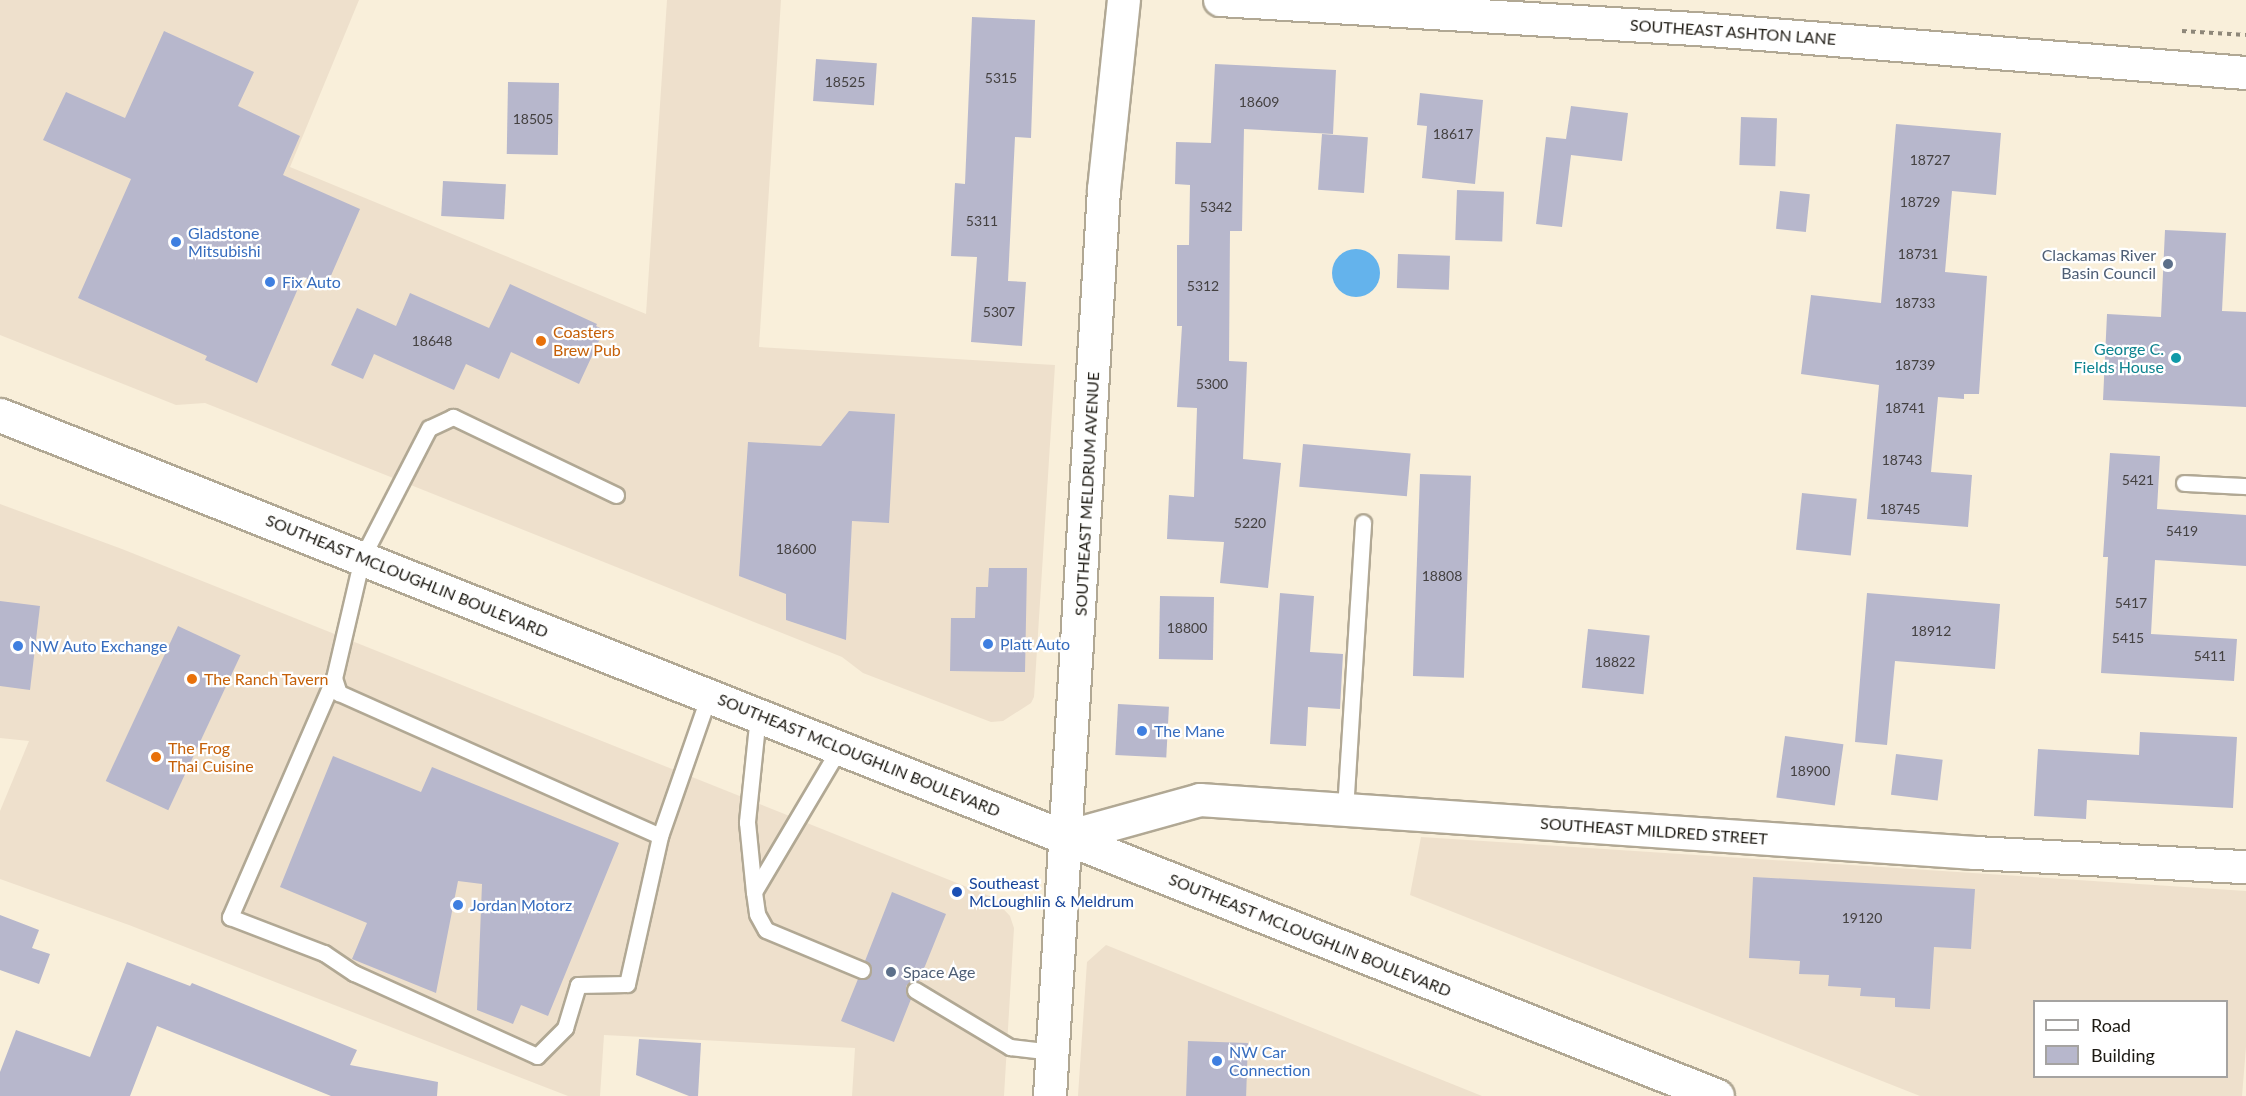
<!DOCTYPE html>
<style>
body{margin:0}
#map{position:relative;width:2246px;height:1096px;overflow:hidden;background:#f9efda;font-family:Lato,sans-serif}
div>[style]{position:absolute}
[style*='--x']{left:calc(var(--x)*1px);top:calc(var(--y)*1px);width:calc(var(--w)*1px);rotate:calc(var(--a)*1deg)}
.commercial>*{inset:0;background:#eee0cc}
.water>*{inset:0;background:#64b3ec}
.round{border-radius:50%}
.building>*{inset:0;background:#b7b7cc;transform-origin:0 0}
.path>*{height:4px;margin-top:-2px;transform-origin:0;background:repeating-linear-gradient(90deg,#8e8779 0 4.5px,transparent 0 9px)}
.roads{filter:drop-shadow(2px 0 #b1a894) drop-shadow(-2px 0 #b1a894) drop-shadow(0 2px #b1a894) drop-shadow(0 -2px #b1a894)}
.service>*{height:15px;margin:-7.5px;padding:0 7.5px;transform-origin:7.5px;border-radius:7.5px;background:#fff}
.minor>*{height:32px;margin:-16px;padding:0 16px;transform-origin:16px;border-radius:16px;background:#fff}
.primary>*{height:33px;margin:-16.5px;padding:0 16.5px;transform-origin:16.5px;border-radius:16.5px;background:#fff}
.dots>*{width:16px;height:16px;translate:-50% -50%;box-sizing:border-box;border:3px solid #fff;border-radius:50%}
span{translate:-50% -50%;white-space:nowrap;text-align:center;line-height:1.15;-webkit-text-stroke:4.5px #fff;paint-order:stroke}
.number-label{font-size:14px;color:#444141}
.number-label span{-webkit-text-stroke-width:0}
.street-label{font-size:16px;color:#1d1a13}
.shop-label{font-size:16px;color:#366cbe}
.left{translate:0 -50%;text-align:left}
.service-label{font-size:16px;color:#4e5e75}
.right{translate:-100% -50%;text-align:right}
.food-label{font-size:16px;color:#c56008}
.culture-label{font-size:16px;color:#0d838f}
.transit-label{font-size:16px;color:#164399}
.legend{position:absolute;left:2033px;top:1000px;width:195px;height:78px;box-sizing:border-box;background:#fff;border:2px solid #a5a3a1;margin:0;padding:8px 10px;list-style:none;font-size:18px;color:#1d1a13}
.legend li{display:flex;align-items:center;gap:12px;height:30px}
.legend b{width:30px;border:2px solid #a5a3a1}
</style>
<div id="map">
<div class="commercial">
<i style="clip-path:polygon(0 0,359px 0,290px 167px,646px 314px,667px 0,781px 0,759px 347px,1055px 365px,1034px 697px,1031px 703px,1003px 721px,991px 722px,863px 673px,842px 657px,205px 403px,176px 405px,0 335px)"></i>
<i style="clip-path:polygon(0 504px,122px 549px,992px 897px,1010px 916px,1014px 928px,1004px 1096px,852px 1096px,855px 1048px,604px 1035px,600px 1096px,568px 1096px,129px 925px,0 879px,0 811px,29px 741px,0 738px)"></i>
<i style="clip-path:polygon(evenodd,1421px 837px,2246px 891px,2246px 1047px,2242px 1096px,1920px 1096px,1410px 895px,1421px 837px,2034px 1002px,2226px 1002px,2226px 1076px,2034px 1076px,2034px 1002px)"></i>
<i style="clip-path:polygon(1106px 945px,1482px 1096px,1078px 1096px,1087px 962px)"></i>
</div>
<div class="water">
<i class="round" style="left:1332px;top:249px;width:48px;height:48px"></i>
</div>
<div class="building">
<i style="clip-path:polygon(972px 17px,1035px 20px,1031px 138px,1015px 137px,1008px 281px,1026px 282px,1022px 346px,971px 342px,977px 257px,951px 256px,955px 183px,965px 184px)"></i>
<i style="clip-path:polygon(164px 31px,254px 72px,238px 106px,300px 136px,283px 175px,360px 209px,326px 287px,303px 277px,257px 383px,205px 360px,207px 356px,78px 298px,131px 179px,43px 140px,66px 92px,125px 118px)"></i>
<i style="left:816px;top:59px;width:61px;height:42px;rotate:4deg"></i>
<i style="clip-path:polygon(1215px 64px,1336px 70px,1333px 134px,1244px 129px,1242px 231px,1230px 231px,1229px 361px,1247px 362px,1243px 459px,1281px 463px,1268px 588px,1220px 583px,1224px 542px,1167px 539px,1169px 495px,1194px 497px,1197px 408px,1177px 407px,1182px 326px,1177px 326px,1177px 245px,1189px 245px,1190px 185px,1175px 184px,1176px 142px,1211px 143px)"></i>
<i style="left:508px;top:82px;width:51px;height:72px;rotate:1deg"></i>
<i style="clip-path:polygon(1420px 93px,1483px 100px,1475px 184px,1422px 178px,1427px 126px,1417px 125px)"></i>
<i style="clip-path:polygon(1571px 106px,1628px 113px,1622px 161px,1571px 155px,1562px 227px,1536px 224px,1546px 137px,1566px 139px)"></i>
<i style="left:1741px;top:117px;width:36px;height:48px;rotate:2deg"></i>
<i style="clip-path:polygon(1896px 124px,2001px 133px,1996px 195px,1952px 191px,1945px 272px,1987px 276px,1979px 394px,1964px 394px,1964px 399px,1938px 397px,1931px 472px,1972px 475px,1968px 527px,1867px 519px,1879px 385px,1801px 374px,1811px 295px,1881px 303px)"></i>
<i style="left:1322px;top:134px;width:46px;height:56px;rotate:4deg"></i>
<i style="left:443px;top:181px;width:63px;height:35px;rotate:3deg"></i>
<i style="left:1457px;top:190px;width:47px;height:50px;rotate:2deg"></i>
<i style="left:1780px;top:191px;width:30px;height:38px;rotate:6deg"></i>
<i style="clip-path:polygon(2165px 230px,2226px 233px,2222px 311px,2246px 312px,2246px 407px,2103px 400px,2107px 314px,2161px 317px)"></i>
<i style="left:1398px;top:254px;width:52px;height:34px;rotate:2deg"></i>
<i style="clip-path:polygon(510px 284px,597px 324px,596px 326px,604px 330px,579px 384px,511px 352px,499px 379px,466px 364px,454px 390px,374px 354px,363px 379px,331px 365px,357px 308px,396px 326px,410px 293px,489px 328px)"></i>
<i style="clip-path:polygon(849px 411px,895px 414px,889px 523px,852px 521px,846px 640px,786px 620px,786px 594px,739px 576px,748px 442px,821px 446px)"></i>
<i style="left:1303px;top:444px;width:108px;height:43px;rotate:5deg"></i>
<i style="clip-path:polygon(2110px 453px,2160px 456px,2157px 509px,2246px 515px,2246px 566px,2155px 560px,2151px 634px,2237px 639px,2234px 681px,2101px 673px,2108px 557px,2103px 557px)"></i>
<i style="left:1420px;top:474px;width:51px;height:202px;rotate:2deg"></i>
<i style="left:1802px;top:493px;width:55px;height:57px;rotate:6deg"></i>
<i style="clip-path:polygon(989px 568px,1027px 568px,1025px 672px,950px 671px,951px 618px,975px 618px,976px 587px,988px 587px)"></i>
<i style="clip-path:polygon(1280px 593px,1314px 596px,1310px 652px,1343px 654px,1340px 709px,1308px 707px,1306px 746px,1270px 744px)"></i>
<i style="clip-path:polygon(1867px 593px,2000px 604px,1995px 669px,1895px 661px,1887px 745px,1855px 742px)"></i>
<i style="left:1160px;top:596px;width:54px;height:63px;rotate:1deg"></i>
<i style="clip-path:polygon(0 601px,40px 606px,30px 690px,0 686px)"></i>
<i style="left:178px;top:626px;width:69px;height:171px;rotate:25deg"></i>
<i style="left:1588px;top:629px;width:62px;height:59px;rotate:6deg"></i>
<i style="left:1118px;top:704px;width:51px;height:51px;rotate:3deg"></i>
<i style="clip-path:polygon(2140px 732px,2237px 737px,2233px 808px,2087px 800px,2086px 819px,2034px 816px,2038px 749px,2139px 755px)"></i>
<i style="left:1785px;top:736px;width:59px;height:62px;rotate:8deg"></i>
<i style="left:1896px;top:754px;width:47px;height:41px;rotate:7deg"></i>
<i style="clip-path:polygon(333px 756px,421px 792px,432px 767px,619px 843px,548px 1016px,521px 1005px,513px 1024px,477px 1010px,482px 884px,458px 881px,436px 993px,352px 959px,367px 923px,280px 887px)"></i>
<i style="clip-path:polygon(1753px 877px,1975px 889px,1971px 949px,1934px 947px,1930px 1009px,1895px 1007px,1895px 998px,1860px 996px,1861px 988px,1828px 986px,1829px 975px,1799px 974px,1800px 961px,1749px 958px)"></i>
<i style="clip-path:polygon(892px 892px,946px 914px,919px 981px,911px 981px,906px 986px,906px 994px,911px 999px,894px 1042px,841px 1021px,858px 979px,867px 978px,871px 973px,870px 965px,865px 961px)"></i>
<i style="clip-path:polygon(0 915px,39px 930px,32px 948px,50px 954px,39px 984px,0 970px)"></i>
<i style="clip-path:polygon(127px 962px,190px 986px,192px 983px,357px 1050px,350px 1065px,438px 1082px,437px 1096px,331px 1096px,157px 1026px,130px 1096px,0 1096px,0 1072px,16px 1030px,90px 1057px)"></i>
<i style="clip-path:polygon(639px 1039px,701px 1043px,698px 1096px,689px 1096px,636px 1075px)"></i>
<i style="left:1188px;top:1041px;width:60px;height:55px;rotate:2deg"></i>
</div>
<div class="path">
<i style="--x:2182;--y:31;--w:64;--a:3.6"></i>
</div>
<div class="roads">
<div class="service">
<i style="--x:2184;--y:483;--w:62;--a:2.8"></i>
<i style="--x:616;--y:495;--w:181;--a:-154.4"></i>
<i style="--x:453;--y:417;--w:26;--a:155"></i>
<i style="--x:429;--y:428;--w:146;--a:117.3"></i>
<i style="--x:362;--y:558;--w:123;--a:103.1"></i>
<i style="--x:334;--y:678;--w:16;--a:72"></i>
<i style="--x:339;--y:693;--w:351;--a:24"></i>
<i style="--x:334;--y:678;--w:261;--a:113.5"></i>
<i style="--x:230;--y:917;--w:101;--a:21"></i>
<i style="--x:324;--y:953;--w:36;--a:34"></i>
<i style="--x:354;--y:973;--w:201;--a:24.4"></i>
<i style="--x:537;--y:1056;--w:40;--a:-45"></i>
<i style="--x:565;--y:1028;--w:45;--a:-73.2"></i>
<i style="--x:578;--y:985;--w:49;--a:-1.2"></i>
<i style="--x:627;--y:984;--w:152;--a:-77.4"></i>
<i style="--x:660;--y:836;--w:149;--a:-70.8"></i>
<i style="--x:758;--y:715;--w:108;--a:95.9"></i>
<i style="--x:747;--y:822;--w:70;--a:84.3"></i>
<i style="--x:754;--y:892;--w:169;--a:-59.3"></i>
<i style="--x:1345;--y:810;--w:288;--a:-86.4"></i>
<i style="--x:754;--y:892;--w:22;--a:82"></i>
<i style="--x:757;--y:914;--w:18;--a:61"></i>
<i style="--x:766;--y:930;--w:104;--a:22.6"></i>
<i style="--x:915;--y:990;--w:111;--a:31"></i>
<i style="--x:1010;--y:1047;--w:43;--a:6.6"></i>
</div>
<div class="minor">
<i style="--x:1220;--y:0;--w:491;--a:3.5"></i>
<i style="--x:1710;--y:30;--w:538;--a:4.59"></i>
<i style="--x:1067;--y:837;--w:138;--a:-15.5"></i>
<i style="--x:1200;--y:800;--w:777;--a:3.91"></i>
<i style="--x:1975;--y:853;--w:271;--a:3"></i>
<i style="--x:1050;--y:1096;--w:908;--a:-86.59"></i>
<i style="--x:1104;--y:190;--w:191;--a:-84"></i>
</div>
<div class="primary">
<i style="--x:0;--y:415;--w:1847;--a:21.63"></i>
</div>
</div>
<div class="dots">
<i style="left:176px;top:242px;background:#3f7fe0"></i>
<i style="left:2168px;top:264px;background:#5c6f8a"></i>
<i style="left:270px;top:282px;background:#3f7fe0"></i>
<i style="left:541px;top:341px;background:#e8710a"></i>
<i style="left:2176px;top:358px;background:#0f9aa8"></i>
<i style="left:988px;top:644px;background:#3f7fe0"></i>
<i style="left:18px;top:646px;background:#3f7fe0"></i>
<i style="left:192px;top:679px;background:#e8710a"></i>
<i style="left:1142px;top:731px;background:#3f7fe0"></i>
<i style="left:156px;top:757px;background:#e8710a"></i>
<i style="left:957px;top:892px;background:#1a4fb4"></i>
<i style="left:458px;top:905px;background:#3f7fe0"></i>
<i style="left:891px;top:972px;background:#5c6f8a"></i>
<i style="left:1217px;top:1061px;background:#3f7fe0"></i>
</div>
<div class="number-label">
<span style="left:1001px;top:78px">5315</span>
<span style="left:845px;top:82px">18525</span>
<span style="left:1259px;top:102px">18609</span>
<span style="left:533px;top:119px">18505</span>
<span style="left:1453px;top:134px">18617</span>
<span style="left:1930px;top:160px">18727</span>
<span style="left:1920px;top:202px">18729</span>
<span style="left:1216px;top:207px">5342</span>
<span style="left:982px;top:221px">5311</span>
<span style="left:1918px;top:254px">18731</span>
<span style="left:1203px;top:286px">5312</span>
<span style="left:1915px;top:303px">18733</span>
<span style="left:999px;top:312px">5307</span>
<span style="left:432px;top:341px">18648</span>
<span style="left:1915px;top:365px">18739</span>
<span style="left:1212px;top:384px">5300</span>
<span style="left:1905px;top:408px">18741</span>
<span style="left:1902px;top:460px">18743</span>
<span style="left:2138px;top:480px">5421</span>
<span style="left:1900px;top:509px">18745</span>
<span style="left:1250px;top:523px">5220</span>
<span style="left:2182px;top:531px">5419</span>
<span style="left:796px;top:549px">18600</span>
<span style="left:1442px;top:576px">18808</span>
<span style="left:2131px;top:603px">5417</span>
<span style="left:1187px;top:628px">18800</span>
<span style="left:1931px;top:631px">18912</span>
<span style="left:2128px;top:638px">5415</span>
<span style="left:2210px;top:656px">5411</span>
<span style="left:1615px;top:662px">18822</span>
<span style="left:1810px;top:771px">18900</span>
<span style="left:1862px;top:918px">19120</span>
</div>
<div class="street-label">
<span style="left:1733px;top:32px;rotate:4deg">SOUTHEAST ASHTON LANE</span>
<span style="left:1087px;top:494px;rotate:-87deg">SOUTHEAST MELDRUM AVENUE</span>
<span style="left:407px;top:576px;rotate:22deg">SOUTHEAST MCLOUGHLIN BOULEVARD</span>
<span style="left:859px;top:755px;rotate:22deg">SOUTHEAST MCLOUGHLIN BOULEVARD</span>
<span style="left:1654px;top:831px;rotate:4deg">SOUTHEAST MILDRED STREET</span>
<span style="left:1310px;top:935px;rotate:22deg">SOUTHEAST MCLOUGHLIN BOULEVARD</span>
</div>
<div class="shop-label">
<span class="left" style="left:188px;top:242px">Gladstone<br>Mitsubishi</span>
<span class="left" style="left:282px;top:282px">Fix Auto</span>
<span class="left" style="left:1000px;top:644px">Platt Auto</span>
<span class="left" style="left:30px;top:646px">NW Auto Exchange</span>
<span class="left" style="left:1154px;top:731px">The Mane</span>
<span class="left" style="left:470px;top:905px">Jordan Motorz</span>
<span class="left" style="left:1229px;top:1061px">NW Car<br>Connection</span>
</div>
<div class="service-label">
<span class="right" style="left:2156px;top:264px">Clackamas River<br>Basin Council</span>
<span class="left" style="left:903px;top:972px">Space Age</span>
</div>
<div class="food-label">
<span class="left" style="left:553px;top:341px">Coasters<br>Brew Pub</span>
<span class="left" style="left:204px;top:679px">The Ranch Tavern</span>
<span class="left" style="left:168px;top:757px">The Frog<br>Thai Cuisine</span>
</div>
<div class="culture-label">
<span class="right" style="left:2164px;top:358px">George C.<br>Fields House</span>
</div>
<div class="transit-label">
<span class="left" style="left:969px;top:892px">Southeast<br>McLoughlin &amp; Meldrum</span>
</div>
<ul class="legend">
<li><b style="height:8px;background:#fff"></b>Road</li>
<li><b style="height:16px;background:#b7b7cc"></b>Building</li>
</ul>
</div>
